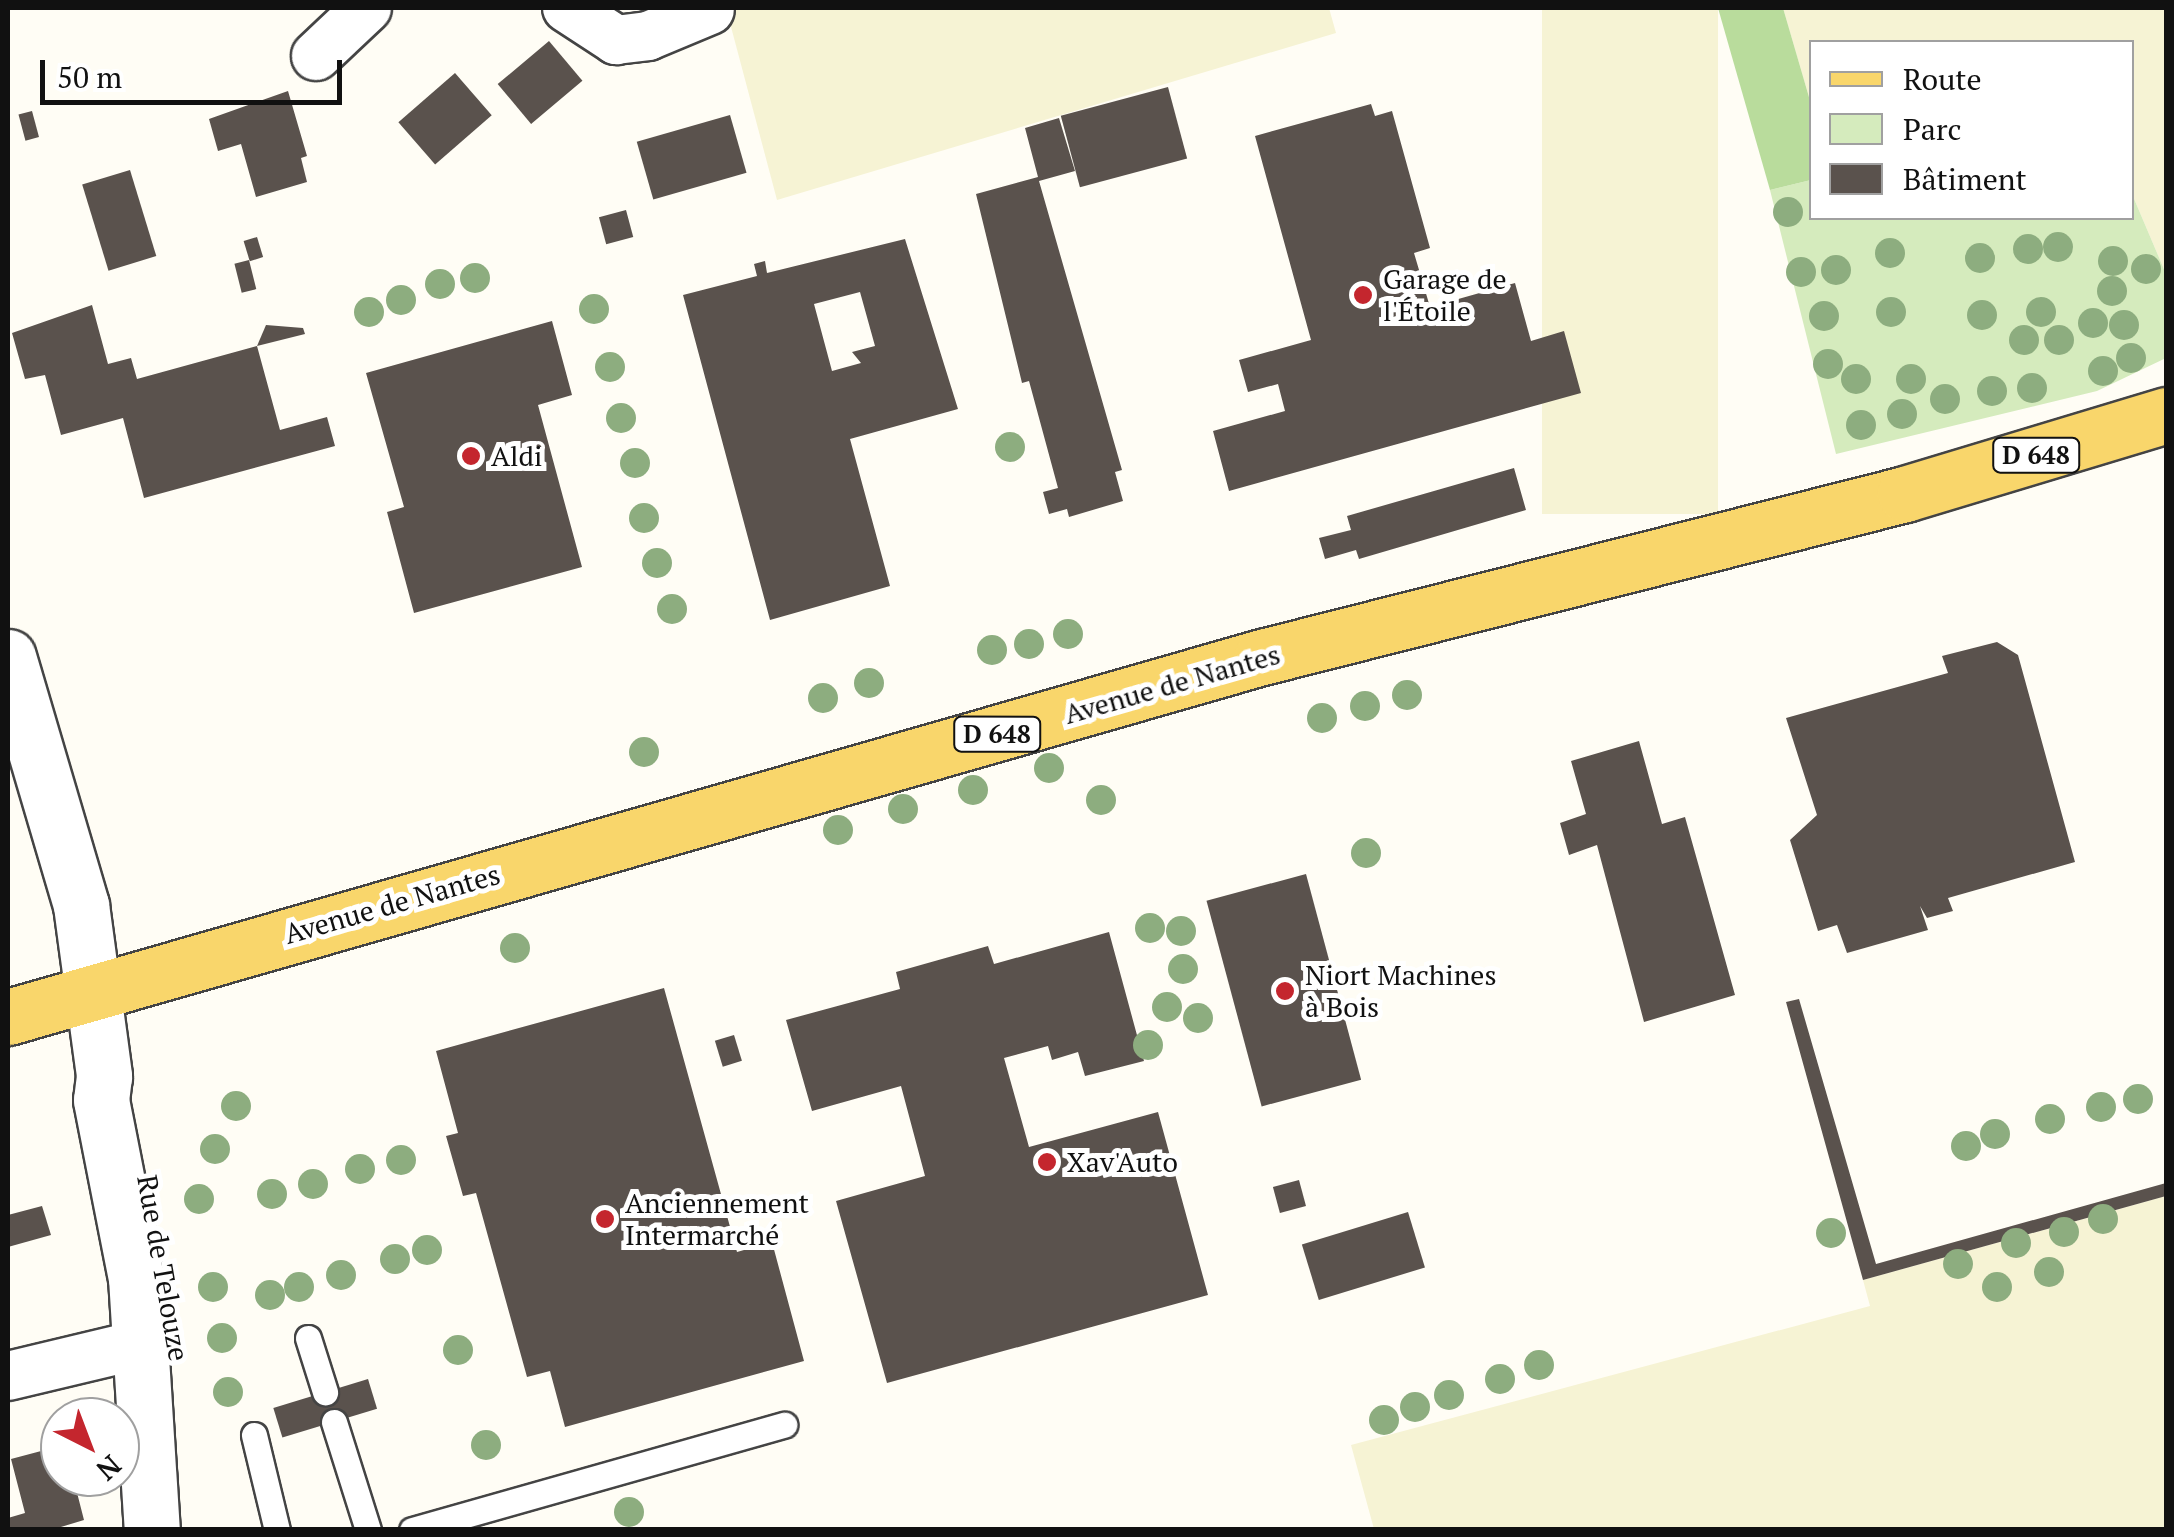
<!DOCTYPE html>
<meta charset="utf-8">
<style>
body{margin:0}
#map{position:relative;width:2174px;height:1537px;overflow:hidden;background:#fffdf5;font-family:"PT Serif",serif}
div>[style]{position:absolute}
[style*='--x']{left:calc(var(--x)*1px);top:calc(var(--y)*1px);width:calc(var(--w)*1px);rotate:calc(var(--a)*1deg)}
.farmland>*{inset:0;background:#f6f3d4;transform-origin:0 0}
.green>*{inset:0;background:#d5ebbd}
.forest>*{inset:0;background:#b9dc9c}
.building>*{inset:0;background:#5a524d;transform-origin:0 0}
.roads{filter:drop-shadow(2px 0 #444) drop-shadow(-2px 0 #444) drop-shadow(0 2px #444) drop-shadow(0 -2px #444)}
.service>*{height:25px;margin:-12.5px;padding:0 12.5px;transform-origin:12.5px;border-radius:12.5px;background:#fff}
.minor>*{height:48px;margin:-24px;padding:0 24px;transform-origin:24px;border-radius:24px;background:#fff}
.tertiary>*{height:55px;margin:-27.5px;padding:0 27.5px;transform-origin:27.5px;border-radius:27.5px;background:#fff}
.primary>*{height:55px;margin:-27.5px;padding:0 27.5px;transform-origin:27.5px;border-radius:27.5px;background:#f9d66b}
.trees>*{width:30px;height:30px;margin:-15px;border-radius:50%;background:#8dad7f}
.dots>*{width:28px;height:28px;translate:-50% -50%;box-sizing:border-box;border:5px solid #fff;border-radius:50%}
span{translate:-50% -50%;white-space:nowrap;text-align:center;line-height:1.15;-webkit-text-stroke:10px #fff;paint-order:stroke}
.shield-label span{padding:2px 8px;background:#fff;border:2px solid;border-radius:8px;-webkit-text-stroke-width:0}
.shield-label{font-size:25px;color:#111;font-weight:700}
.poi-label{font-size:28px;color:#111}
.left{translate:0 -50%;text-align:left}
.street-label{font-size:28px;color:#111}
.frame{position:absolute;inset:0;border:10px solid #111;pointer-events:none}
.legend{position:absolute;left:1809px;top:40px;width:325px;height:180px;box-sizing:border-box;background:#fff;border:2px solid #a0a0a0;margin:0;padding:12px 18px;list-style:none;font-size:30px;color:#111}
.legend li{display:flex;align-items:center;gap:20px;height:50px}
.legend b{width:50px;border:2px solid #a0a0a0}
.north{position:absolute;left:40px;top:1397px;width:100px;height:100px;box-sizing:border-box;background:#fff;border:2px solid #a0a0a0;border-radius:50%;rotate:138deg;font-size:28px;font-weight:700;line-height:40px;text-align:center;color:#111}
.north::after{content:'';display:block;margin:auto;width:35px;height:45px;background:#c4262e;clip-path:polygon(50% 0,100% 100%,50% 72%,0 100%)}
.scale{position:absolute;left:40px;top:60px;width:302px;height:45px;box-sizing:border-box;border:5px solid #111;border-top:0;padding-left:12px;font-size:30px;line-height:35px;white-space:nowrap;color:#111;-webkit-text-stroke:8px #fff;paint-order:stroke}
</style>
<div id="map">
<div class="farmland">
<i style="clip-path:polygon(726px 8px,1329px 8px,1336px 33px,777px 200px)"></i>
<i style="left:1542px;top:8px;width:176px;height:506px"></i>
<i style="clip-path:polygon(1783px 8px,2166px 8px,2166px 274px,2132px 194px,2132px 42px,1812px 42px,1811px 104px)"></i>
<i style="clip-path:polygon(2166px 1196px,2166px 1529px,1374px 1529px,1351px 1445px,1870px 1306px,1863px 1280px)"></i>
</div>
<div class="green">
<i style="clip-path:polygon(1811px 180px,1812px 218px,2132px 218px,2132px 194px,2166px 274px,2166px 358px,2097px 391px,1836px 454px,1770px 190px)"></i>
</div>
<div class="forest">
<i style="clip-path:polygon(1718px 8px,1783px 8px,1811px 104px,1811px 180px,1770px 190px)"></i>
</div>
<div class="building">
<i style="left:549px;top:41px;width:52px;height:67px;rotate:50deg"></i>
<i style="left:455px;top:73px;width:56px;height:75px;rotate:49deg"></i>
<i style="left:1168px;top:87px;width:74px;height:111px;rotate:75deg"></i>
<i style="clip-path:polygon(288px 91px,307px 156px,301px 158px,307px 182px,256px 197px,241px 144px,218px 151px,209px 119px)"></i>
<i style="clip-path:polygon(1371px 104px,1375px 116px,1392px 111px,1430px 248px,1414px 253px,1430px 307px,1515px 283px,1531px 341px,1564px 331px,1581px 393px,1229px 491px,1213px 431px,1285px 411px,1278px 384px,1248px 392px,1239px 360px,1311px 340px,1255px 136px)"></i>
<i style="left:32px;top:111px;width:27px;height:14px;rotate:75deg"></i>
<i style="left:730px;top:115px;width:60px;height:97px;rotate:74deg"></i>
<i style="clip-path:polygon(1059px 118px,1075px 171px,1039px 181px,1122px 470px,1115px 472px,1123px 501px,1069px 517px,1067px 509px,1049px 514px,1043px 492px,1058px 488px,1029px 381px,1022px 383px,976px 194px,1038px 177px,1025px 128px)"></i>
<i style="left:130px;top:170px;width:90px;height:50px;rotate:73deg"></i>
<i style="left:626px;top:210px;width:28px;height:28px;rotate:75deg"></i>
<i style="left:257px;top:237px;width:21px;height:14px;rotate:73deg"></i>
<i style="clip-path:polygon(evenodd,905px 239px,958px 409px,850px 439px,890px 586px,770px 620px,683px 295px,757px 276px,754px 264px,765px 261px,767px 273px,905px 239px,860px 292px,875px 346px,852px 352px,861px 363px,832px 371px,814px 304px,860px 292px)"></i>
<i style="left:249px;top:260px;width:30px;height:15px;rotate:76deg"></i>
<i style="clip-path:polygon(92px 305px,108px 364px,131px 358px,137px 379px,257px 346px,280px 430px,327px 417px,335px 446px,144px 498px,123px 418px,61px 435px,45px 375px,25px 379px,12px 333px)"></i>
<i style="clip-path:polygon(552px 321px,572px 395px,538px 405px,582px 567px,414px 613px,387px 512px,404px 507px,366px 373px)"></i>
<i style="clip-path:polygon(266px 325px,303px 328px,305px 334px,257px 346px)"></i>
<i style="clip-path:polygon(1514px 468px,1526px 510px,1359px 559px,1356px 550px,1325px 559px,1319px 538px,1351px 530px,1347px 516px)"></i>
<i style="clip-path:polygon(1997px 642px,2018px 655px,2075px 862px,1948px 898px,1953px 911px,1927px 918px,1920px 906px,1928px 930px,1847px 953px,1837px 925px,1818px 931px,1790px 840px,1817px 815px,1786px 718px,1948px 673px,1942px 656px)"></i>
<i style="clip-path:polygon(1639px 741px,1662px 824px,1685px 817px,1735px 995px,1644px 1022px,1597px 845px,1569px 855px,1560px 823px,1586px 814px,1571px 761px)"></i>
<i style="left:1306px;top:874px;width:213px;height:103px;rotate:75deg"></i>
<i style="clip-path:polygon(1109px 932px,1144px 1061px,1085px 1076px,1078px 1052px,1052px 1060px,1048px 1046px,1004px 1058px,1029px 1147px,1158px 1112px,1208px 1295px,887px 1383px,836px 1201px,925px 1176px,901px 1086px,812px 1111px,786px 1020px,900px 989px,896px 972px,988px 946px,994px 964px)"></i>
<i style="clip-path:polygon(664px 988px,737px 1252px,772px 1242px,804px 1361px,565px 1427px,550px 1371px,527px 1377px,476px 1193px,463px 1196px,446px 1136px,458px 1133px,436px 1051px)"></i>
<i style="clip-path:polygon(1799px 999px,1876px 1264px,2166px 1183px,2166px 1196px,1863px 1280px,1786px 1002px)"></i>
<i style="left:734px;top:1035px;width:27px;height:20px;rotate:73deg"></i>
<i style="left:1299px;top:1180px;width:27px;height:27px;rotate:75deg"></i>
<i style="clip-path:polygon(42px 1206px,51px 1235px,8px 1247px,8px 1215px)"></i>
<i style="left:1408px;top:1212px;width:58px;height:111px;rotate:73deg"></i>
<i style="left:368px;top:1379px;width:31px;height:99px;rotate:73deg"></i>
<i style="clip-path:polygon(60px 1446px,60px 1477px,73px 1477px,84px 1520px,51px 1530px,8px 1530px,8px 1518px,25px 1513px,11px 1459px)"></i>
</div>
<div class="roads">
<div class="service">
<i style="--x:308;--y:1338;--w:57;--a:72.5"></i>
<i style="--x:334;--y:1422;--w:113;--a:72.5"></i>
<i style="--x:254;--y:1435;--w:98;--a:76.4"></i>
<i style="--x:412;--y:1530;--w:387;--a:-15.8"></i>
</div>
<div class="minor">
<i style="--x:567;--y:8;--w:59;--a:33.1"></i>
<i style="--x:616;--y:40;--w:32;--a:-7"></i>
<i style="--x:648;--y:36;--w:67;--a:-22.8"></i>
<i style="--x:316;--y:56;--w:70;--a:-43.3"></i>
<i style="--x:8;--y:1376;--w:138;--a:-13.4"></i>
</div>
<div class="tertiary">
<i style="--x:8;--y:657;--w:259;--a:73.6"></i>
<i style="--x:81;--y:905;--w:173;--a:82.3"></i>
<i style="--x:104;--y:1076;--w:24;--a:97"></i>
<i style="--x:101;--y:1100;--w:181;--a:78.9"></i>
<i style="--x:136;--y:1278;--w:253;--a:86.4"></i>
</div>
<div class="primary">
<i style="--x:8;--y:1017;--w:1305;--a:-16.02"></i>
<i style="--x:1262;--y:657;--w:663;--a:-14.22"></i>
<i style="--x:1905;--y:494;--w:273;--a:-16.8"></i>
</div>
</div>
<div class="trees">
<i style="left:1788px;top:212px"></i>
<i style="left:2058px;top:247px"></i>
<i style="left:2028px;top:249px"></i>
<i style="left:1890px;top:253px"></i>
<i style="left:1980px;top:258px"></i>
<i style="left:2113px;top:261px"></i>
<i style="left:2146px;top:269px"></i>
<i style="left:1836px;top:270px"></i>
<i style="left:1801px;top:272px"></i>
<i style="left:475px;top:278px"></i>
<i style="left:440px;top:284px"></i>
<i style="left:2112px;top:291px"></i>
<i style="left:401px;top:300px"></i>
<i style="left:594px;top:309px"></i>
<i style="left:369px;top:312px"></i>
<i style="left:1891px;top:312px"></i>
<i style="left:2041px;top:312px"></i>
<i style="left:1982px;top:315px"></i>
<i style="left:1824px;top:316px"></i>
<i style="left:2093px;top:323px"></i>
<i style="left:2124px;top:325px"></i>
<i style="left:2024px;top:340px"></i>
<i style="left:2059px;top:340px"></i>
<i style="left:2131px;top:358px"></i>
<i style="left:1828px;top:364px"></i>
<i style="left:610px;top:367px"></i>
<i style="left:2103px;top:371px"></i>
<i style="left:1856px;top:379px"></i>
<i style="left:1911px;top:379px"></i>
<i style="left:2032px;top:388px"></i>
<i style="left:1992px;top:391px"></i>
<i style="left:1945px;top:399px"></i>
<i style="left:1902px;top:414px"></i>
<i style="left:621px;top:418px"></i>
<i style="left:1861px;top:425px"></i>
<i style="left:1010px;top:447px"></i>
<i style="left:635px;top:463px"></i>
<i style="left:644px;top:518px"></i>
<i style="left:657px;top:563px"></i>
<i style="left:672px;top:609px"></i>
<i style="left:1068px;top:634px"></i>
<i style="left:1029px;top:644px"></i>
<i style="left:992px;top:650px"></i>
<i style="left:869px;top:683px"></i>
<i style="left:1407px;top:695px"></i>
<i style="left:823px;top:698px"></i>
<i style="left:1365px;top:706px"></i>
<i style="left:1322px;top:718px"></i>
<i style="left:644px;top:752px"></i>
<i style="left:1049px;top:768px"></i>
<i style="left:973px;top:790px"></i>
<i style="left:1101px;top:800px"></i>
<i style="left:903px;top:809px"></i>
<i style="left:838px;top:830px"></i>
<i style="left:1366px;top:853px"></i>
<i style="left:1150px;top:928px"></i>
<i style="left:1181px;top:931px"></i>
<i style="left:515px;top:948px"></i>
<i style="left:1183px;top:969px"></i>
<i style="left:1167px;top:1007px"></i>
<i style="left:1198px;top:1018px"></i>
<i style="left:1148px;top:1045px"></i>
<i style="left:2138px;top:1099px"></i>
<i style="left:236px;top:1106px"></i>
<i style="left:2101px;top:1107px"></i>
<i style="left:2050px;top:1119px"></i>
<i style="left:1995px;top:1134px"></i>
<i style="left:1966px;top:1146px"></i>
<i style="left:215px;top:1149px"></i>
<i style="left:401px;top:1160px"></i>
<i style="left:360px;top:1169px"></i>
<i style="left:313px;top:1184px"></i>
<i style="left:272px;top:1194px"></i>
<i style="left:199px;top:1199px"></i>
<i style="left:2103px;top:1219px"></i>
<i style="left:2064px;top:1232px"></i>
<i style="left:1831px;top:1233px"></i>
<i style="left:2016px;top:1243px"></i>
<i style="left:427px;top:1250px"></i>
<i style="left:395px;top:1259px"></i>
<i style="left:1958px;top:1264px"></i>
<i style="left:2049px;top:1272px"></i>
<i style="left:341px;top:1275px"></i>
<i style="left:213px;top:1287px"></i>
<i style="left:299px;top:1287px"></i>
<i style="left:1997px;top:1287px"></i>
<i style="left:270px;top:1295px"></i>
<i style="left:222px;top:1338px"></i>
<i style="left:458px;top:1350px"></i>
<i style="left:1539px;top:1365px"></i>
<i style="left:1500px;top:1379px"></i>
<i style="left:228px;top:1392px"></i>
<i style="left:1449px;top:1395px"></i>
<i style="left:1415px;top:1407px"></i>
<i style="left:1384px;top:1420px"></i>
<i style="left:486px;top:1445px"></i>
<i style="left:629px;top:1512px"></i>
</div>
<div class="dots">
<i style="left:1363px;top:295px;background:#c4262e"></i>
<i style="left:471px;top:456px;background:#c4262e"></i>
<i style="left:1285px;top:991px;background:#c4262e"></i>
<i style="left:1047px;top:1162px;background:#c4262e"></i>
<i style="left:605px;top:1219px;background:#c4262e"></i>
</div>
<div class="shield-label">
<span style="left:2036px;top:455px">D 648</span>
<span style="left:997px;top:734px">D 648</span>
</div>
<div class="poi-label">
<span class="left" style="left:1383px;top:295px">Garage de<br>l'Étoile</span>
<span class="left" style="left:491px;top:456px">Aldi</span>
<span class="left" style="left:1305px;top:991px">Niort Machines<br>à Bois</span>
<span class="left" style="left:1067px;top:1162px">Xav'Auto</span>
<span class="left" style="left:625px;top:1219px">Anciennement<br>Intermarché</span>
</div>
<div class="street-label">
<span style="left:1172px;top:684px;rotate:-16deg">Avenue de Nantes</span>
<span style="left:392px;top:904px;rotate:-16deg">Avenue de Nantes</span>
<span style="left:163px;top:1268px;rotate:80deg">Rue de Telouze</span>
</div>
<div class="frame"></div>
<ul class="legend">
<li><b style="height:12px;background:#f9d66b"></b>Route</li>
<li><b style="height:28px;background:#d5ebbd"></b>Parc</li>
<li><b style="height:28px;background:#5a524d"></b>Bâtiment</li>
</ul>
<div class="north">N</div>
<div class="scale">50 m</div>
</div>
